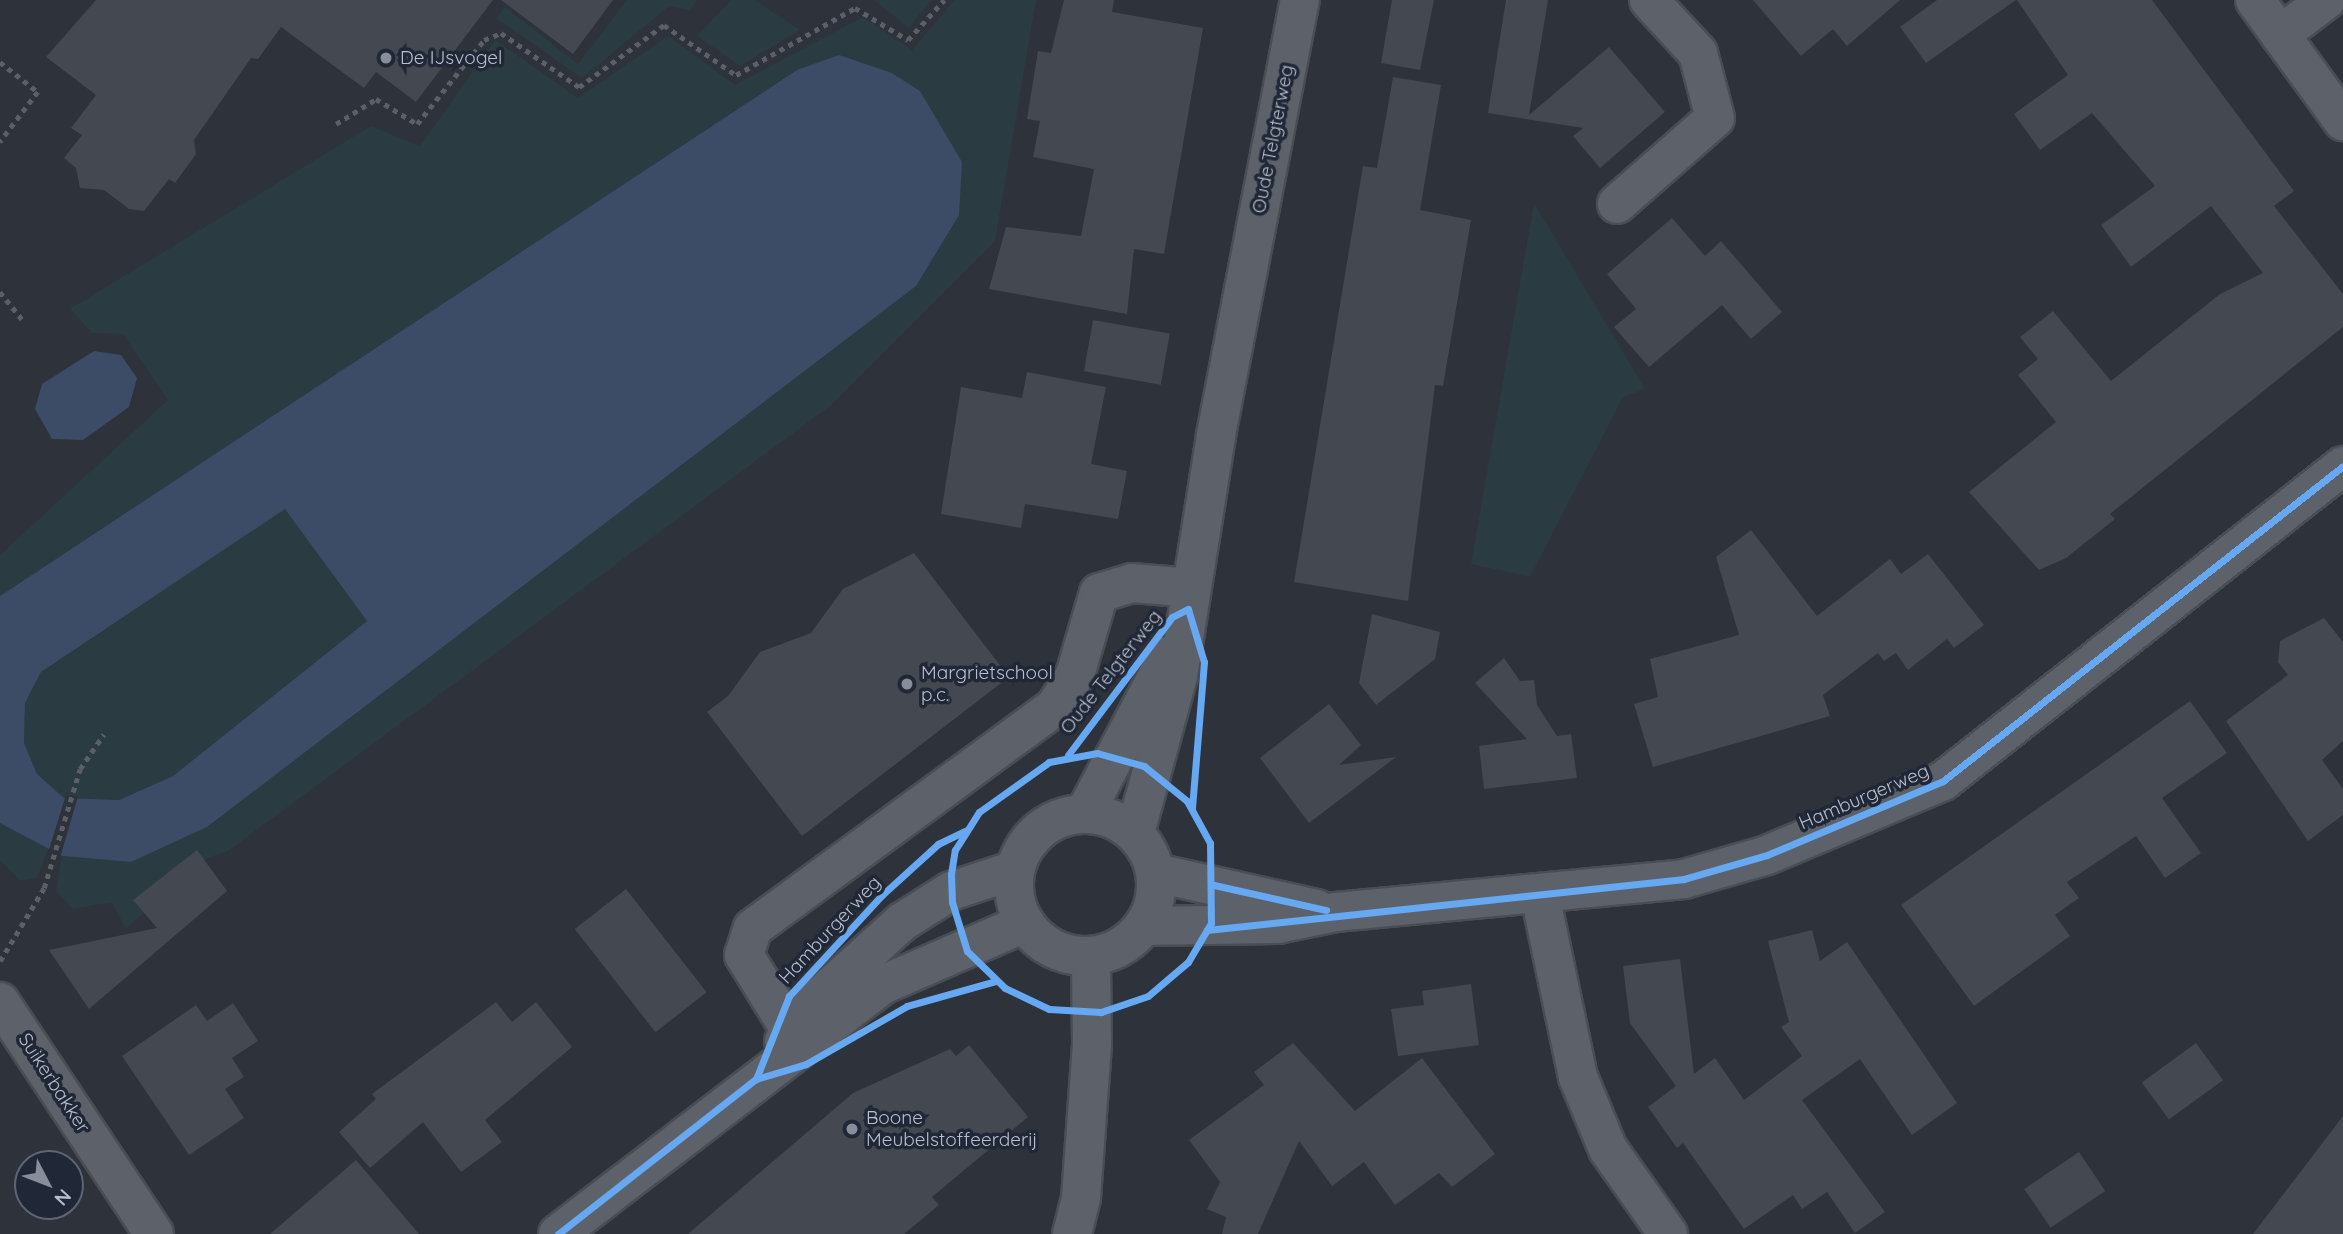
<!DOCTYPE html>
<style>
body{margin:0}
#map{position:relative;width:2343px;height:1234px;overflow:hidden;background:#2d323b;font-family:Quicksand,sans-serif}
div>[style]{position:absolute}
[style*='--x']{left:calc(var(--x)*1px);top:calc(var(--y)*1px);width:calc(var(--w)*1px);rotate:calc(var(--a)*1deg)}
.green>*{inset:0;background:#2a3c41}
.water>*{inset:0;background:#3c4b66}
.pier>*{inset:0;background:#2d323b}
.building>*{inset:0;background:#444850;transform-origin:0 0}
.path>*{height:4.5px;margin-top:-2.25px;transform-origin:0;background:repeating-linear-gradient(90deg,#5a6066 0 5px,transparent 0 10px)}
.roads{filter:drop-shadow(2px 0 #494d54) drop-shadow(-2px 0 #494d54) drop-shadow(0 2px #494d54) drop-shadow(0 -2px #494d54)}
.minor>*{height:38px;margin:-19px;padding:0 19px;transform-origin:19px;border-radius:19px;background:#5d6169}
.minor>.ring{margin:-19px;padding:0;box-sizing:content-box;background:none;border:38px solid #5d6169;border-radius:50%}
.cycleway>*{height:7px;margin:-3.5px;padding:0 3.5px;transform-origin:3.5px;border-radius:3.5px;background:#66a8f1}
.dots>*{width:19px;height:19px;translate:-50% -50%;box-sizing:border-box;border:4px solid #202837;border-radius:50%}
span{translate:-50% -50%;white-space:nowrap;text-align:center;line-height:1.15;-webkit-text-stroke:7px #202837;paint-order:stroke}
.poi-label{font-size:19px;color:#b8becb}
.left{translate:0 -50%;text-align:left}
.street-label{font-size:19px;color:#b8becb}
.north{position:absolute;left:14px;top:1150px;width:70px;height:70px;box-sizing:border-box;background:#202837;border:2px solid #5d6472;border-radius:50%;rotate:132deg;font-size:19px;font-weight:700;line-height:28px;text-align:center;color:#b8becb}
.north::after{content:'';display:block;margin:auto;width:24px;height:32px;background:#878d99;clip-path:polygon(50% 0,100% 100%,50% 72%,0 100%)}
</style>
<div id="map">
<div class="green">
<i style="clip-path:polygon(627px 0,697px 0,690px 10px,669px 6px,582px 78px,496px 18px,505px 7px,578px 64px)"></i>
<i style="clip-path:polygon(731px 0,755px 0,800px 30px,740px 66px,697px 36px)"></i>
<i style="clip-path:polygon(874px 0,931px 0,909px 28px)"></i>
<i style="clip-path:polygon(955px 0,1036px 0,995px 241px,830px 406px,228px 851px,202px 860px,126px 929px,112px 902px,73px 909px,56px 891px,62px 856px,131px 862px,207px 827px,916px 286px,797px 70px,0 596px,0 555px,168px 400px,123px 334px,92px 333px,70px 309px,371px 126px,420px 146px,495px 40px,578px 98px,668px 36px,735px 85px,863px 17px,912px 50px)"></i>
<i style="clip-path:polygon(1534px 203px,1645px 389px,1623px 397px,1530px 577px,1471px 564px)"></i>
<i style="clip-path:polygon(285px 508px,367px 621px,173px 776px,119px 800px,64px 798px,37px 774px,24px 743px,25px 703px,41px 672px)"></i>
<i style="clip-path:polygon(0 823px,48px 849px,37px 878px,20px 881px,0 860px)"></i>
</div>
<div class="water">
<i style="clip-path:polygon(evenodd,839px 55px,892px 73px,920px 91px,962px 162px,959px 215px,916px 286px,207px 827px,131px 862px,62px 856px,0 823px,0 596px,797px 70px,839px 55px,285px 509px,367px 621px,173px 776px,119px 800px,64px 798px,37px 774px,24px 743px,25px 703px,41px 672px,285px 509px)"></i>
<i style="clip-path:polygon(94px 351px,121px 355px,137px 378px,129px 407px,83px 440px,52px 439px,35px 409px,42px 384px)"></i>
</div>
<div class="pier">
<i style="clip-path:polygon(66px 795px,78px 796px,60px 858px,48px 853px)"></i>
</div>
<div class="building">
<i style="clip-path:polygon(96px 0,493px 0,416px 102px,376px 72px,364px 88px,281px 27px,258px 59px,251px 58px,194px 140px,196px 154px,175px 183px,169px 179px,144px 211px,129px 209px,104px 190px,80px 188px,76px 168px,64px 158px,82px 135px,71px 128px,96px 95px,46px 57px)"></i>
<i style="clip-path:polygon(501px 0,613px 0,573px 54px)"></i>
<i style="clip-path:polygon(1064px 0,1114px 0,1112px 12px,1203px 28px,1164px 254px,1134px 249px,1127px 314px,989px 289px,1006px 227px,1081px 236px,1094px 169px,1033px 157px,1040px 121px,1027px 119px,1038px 51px,1051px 53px)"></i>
<i style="clip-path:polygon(1392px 0,1434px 0,1420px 70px,1381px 63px)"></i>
<i style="clip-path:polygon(1506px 0,1548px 0,1529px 115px,1609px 47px,1665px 112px,1600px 168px,1573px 136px,1583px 128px,1488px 113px)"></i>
<i style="clip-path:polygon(1753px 0,1900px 0,1847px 46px,1833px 29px,1801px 56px)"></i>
<i style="clip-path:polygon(1937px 0,2016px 0,1926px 63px,1900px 27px)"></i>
<i style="clip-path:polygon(2017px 0,2152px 0,2294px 191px,2274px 206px,2343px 294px,2343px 327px,2110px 514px,2115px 519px,2066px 558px,2039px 570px,1969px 492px,2056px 422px,2018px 375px,2038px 359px,2020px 337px,2053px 311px,2111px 381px,2220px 294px,2263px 273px,2211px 206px,2131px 267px,2101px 225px,2155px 186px,2092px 113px,2040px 150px,2014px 114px,2068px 75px)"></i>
<i style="clip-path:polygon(1393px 77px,1441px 85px,1420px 210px,1471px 220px,1443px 386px,1435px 385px,1408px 601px,1294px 582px,1363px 166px,1377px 168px)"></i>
<i style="clip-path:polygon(1672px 218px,1705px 256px,1721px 241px,1782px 312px,1751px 339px,1722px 305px,1649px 367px,1614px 327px,1636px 309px,1607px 274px)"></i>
<i style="left:1093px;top:320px;width:78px;height:52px;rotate:10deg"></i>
<i style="clip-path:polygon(1027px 372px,1106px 387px,1091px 464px,1127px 471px,1118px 519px,1025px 504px,1021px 528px,941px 514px,961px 387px,1022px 398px)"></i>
<i style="clip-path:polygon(1751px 530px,1817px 616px,1890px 559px,1901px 574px,1928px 554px,1984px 625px,1954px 648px,1947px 639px,1908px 670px,1896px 653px,1884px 661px,1878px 653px,1823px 695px,1830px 716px,1653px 767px,1634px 704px,1658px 697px,1650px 659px,1739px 635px,1716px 557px)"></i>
<i style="clip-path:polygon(914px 553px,1009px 677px,802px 836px,707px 712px,728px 696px,760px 652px,811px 633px,843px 589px)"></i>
<i style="clip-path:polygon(1372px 614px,1440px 632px,1435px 659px,1376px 705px,1359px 683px)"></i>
<i style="clip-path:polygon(2324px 618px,2343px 642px,2343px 741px,2322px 760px,2343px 789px,2343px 815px,2308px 841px,2226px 721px,2288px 675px,2278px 662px,2280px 641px)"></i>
<i style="clip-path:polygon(1504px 658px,1520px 681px,1534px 680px,1537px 705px,1557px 736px,1571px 734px,1577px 778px,1484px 789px,1479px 746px,1527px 739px,1475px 683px)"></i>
<i style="clip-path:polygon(2190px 701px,2227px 753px,2162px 798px,2201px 853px,2165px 878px,2136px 836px,2067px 882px,2079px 898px,2055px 915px,2070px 936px,1974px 1006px,1901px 905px)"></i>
<i style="clip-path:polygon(1329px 704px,1361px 745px,1339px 765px,1396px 757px,1309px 823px,1260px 758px)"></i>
<i style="clip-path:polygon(197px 850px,227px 891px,89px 1009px,49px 950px,157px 928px,133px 900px)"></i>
<i style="left:626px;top:889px;width:131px;height:65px;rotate:52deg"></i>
<i style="clip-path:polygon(1812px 930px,1820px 961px,1847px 942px,1957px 1103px,1912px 1135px,1860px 1059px,1802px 1100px,1885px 1212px,1855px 1233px,1827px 1192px,1802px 1209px,1793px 1195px,1744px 1229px,1683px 1143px,1677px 1148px,1648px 1107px,1676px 1086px,1630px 1023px,1623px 966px,1680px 959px,1694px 1074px,1715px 1058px,1744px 1100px,1802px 1056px,1781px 1027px,1789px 1022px,1768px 941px)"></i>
<i style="clip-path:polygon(1471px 984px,1479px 1045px,1398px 1056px,1391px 1009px,1424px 1005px,1422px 991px)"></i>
<i style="clip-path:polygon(496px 1002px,512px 1022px,536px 1002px,572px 1047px,485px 1120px,502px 1142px,461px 1172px,423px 1122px,370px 1168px,339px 1132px,376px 1099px,372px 1094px)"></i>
<i style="clip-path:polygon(233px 1003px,258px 1041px,232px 1058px,244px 1077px,225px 1089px,244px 1118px,189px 1155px,122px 1056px,196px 1005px,207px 1021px)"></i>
<i style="clip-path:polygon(1293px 1043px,1355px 1111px,1422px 1058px,1495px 1154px,1452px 1187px,1439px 1173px,1395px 1205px,1364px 1162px,1332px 1186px,1299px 1141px,1258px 1234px,1222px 1234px,1226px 1217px,1207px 1209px,1220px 1182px,1189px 1140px,1264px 1085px,1254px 1072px)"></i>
<i style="left:2196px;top:1043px;width:46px;height:67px;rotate:54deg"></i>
<i style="clip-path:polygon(969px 1045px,1028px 1117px,932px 1197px,939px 1205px,904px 1234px,688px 1234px,853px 1093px,950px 1049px,956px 1056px)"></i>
<i style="clip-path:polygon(2343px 1116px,2343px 1234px,2253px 1234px)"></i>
<i style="left:2079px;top:1152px;width:47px;height:66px;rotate:56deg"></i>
<i style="clip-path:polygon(356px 1160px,419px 1234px,270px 1234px)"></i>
</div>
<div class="path">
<i style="--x:0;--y:62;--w:48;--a:38.3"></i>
<i style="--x:38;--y:92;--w:63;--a:127.2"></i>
<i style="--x:336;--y:124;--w:47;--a:-32"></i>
<i style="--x:376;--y:99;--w:48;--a:31.4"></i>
<i style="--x:417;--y:124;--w:107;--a:-51.4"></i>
<i style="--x:484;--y:40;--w:18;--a:-22"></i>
<i style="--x:501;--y:33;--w:95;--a:34.7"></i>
<i style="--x:579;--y:87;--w:105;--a:-36.1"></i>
<i style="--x:664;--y:25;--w:88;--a:34.8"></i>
<i style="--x:736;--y:75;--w:137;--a:-29.4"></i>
<i style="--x:855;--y:8;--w:62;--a:31.1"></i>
<i style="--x:908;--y:40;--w:54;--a:-48"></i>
<i style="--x:0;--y:292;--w:35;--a:51"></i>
<i style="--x:0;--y:961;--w:85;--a:-58.9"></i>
<i style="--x:44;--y:888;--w:124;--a:-73.2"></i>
<i style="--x:80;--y:769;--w:42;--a:-55.6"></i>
</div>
<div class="roads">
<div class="minor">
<i style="--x:2255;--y:0;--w:150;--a:54"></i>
<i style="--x:2280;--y:35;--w:58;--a:-37.3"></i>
<i style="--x:1617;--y:204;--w:130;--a:-41.3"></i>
<i style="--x:1715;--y:118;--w:67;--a:-104.7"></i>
<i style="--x:1698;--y:53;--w:72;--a:-132.8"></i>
<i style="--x:1085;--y:813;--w:178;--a:-62.1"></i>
<i class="ring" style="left:1014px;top:814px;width:104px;height:104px"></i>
<i style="--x:1135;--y:833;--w:163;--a:-74.7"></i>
<i style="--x:1178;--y:676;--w:244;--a:-81"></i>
<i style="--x:1216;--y:435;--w:443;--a:-79.1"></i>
<i style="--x:1156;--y:873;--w:165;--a:12.6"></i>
<i style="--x:1540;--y:895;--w:186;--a:78.2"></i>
<i style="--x:1578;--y:1077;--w:78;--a:67.4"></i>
<i style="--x:1608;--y:1149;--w:104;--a:54.8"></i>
<i style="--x:1143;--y:926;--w:135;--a:-0.8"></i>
<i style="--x:1278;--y:924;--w:59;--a:-11.7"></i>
<i style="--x:1336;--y:912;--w:350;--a:-5.4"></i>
<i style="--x:1684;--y:879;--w:86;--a:-16.1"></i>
<i style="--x:1767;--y:855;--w:191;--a:-22.8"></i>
<i style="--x:1943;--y:781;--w:509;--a:-38.22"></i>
<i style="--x:0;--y:1002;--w:278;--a:56.4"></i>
<i style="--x:784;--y:1041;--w:53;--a:-51.8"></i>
<i style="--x:817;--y:999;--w:115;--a:-42.2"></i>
<i style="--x:902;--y:922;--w:58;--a:-32.3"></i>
<i style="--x:951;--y:891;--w:67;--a:-18.2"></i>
<i style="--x:800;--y:1046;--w:107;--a:-121.6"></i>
<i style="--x:744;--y:955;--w:28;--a:-72"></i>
<i style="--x:753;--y:928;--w:374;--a:-36.2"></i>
<i style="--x:1055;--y:707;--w:38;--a:-58"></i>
<i style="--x:1075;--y:675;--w:85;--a:-73.7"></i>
<i style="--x:1099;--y:593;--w:34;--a:-17"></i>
<i style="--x:1132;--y:583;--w:59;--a:4.8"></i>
<i style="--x:558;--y:1234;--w:409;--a:-37.5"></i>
<i style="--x:882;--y:985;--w:156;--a:-23.4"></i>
<i style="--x:1072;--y:1234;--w:37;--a:-76"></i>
<i style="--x:1081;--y:1198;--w:155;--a:-85.9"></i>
<i style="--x:1092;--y:1043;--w:87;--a:-90.7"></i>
</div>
</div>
<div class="cycleway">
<i style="--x:1097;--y:753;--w:49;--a:15.5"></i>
<i style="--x:1144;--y:766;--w:55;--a:39.1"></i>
<i style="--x:1187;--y:801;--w:48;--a:61.3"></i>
<i style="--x:1210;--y:843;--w:80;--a:89.3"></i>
<i style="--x:1211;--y:923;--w:45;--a:120.5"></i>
<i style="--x:1188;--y:962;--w:52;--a:139.6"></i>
<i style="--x:1148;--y:996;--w:50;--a:161.2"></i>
<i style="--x:1101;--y:1012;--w:52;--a:-176.7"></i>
<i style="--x:1049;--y:1009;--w:49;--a:-154.5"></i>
<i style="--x:1005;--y:988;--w:53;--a:-135.8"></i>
<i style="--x:967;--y:951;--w:51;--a:-107"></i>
<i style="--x:952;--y:902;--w:28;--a:-92"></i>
<i style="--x:951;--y:874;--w:24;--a:-81"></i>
<i style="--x:955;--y:850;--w:45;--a:-57.7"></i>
<i style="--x:979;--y:812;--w:86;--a:-35.5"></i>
<i style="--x:1049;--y:762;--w:49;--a:-10.6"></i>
<i style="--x:1068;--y:755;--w:173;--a:-53"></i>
<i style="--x:1172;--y:617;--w:18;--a:-27"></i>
<i style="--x:1188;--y:609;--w:55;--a:73.2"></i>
<i style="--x:1204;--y:662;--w:147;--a:94.7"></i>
<i style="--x:1214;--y:885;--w:115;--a:12.6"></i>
<i style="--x:1207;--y:930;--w:480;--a:-6.1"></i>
<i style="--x:1684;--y:879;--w:86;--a:-16.1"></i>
<i style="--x:1767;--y:855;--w:191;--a:-22.8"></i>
<i style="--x:1943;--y:781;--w:509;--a:-38.22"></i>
<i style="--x:756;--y:1079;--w:89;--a:-68.3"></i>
<i style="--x:789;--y:996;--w:137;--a:-47.4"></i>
<i style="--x:882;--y:895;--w:76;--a:-42.3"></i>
<i style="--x:938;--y:844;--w:30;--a:-26"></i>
<i style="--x:558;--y:1234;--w:251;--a:-38.1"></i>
<i style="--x:756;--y:1079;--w:52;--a:-16.7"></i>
<i style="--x:806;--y:1064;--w:116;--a:-29.9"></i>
<i style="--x:907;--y:1006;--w:92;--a:-15.7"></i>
</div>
<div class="dots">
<i style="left:386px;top:58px;background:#878d99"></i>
<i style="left:907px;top:684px;background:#878d99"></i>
<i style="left:852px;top:1129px;background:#878d99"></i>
</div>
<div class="poi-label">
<span class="left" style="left:400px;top:58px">De IJsvogel</span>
<span class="left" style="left:921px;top:684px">Margrietschool<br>p.c.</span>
<span class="left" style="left:866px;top:1129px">Boone<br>Meubelstoffeerderij</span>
</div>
<div class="street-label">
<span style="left:1273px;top:139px;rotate:-79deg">Oude Telgterweg</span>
<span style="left:1111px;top:672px;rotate:-52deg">Oude Telgterweg</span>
<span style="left:1864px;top:797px;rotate:-23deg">Hamburgerweg</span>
<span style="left:830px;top:930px;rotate:-47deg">Hamburgerweg</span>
<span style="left:54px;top:1083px;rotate:57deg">Suikerbakker</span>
</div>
<div class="north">N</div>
</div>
